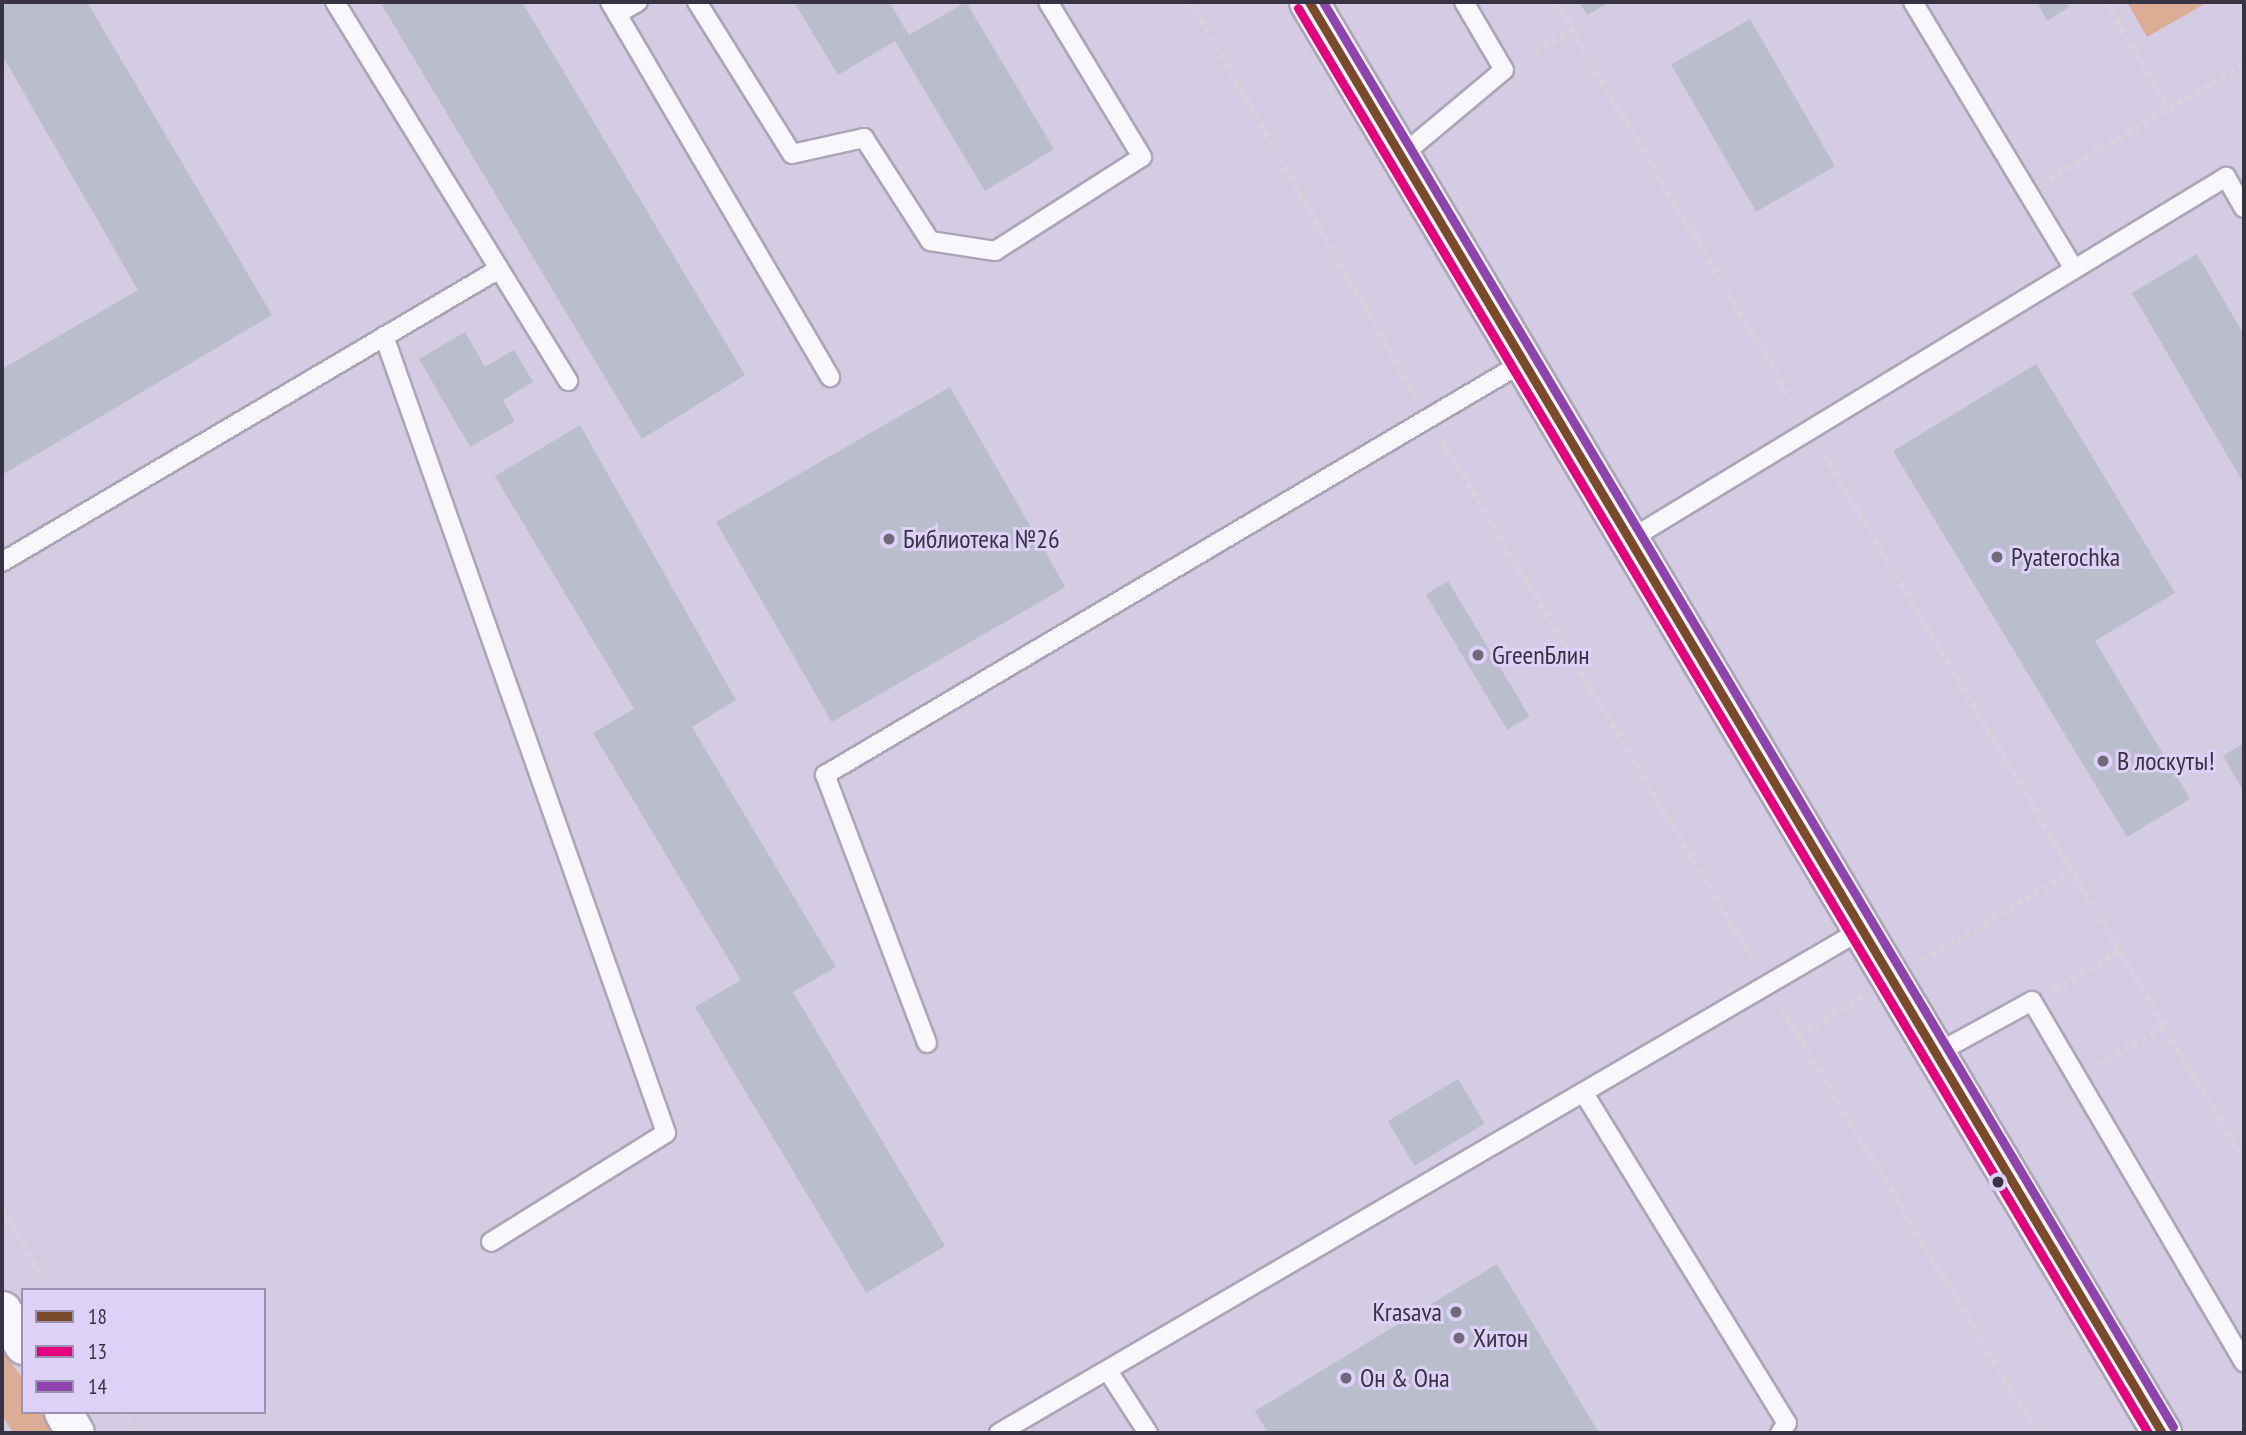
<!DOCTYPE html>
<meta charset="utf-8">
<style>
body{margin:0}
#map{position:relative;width:2246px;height:1435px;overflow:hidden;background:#d4cce2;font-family:"PT Sans Narrow",sans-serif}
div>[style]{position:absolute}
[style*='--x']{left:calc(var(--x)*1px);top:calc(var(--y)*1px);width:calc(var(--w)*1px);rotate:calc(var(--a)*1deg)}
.green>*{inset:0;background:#dbad94}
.building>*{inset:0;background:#babdcc;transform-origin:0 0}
.path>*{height:4.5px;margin-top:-2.25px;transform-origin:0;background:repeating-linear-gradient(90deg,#d6d4da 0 5px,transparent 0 10px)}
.roads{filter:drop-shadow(2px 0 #aba6b7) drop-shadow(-2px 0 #aba6b7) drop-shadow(0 2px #aba6b7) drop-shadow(0 -2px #aba6b7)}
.service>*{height:18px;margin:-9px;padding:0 9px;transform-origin:9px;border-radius:9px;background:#f9f7fb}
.minor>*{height:37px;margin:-18.5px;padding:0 18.5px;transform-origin:18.5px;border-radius:18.5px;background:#f9f7fb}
.secondary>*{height:38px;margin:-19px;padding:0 19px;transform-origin:19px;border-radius:19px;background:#f9f7fb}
.bus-1>*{height:9px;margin:-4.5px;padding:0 4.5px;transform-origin:4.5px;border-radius:4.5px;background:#7a4b2a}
.bus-2>*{height:9px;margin:-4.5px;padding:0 4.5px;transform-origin:4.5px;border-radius:4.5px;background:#e5007d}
.bus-3>*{height:9px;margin:-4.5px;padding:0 4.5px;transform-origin:4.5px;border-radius:4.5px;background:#8e44ad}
.dots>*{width:19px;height:19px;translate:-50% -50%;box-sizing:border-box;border:4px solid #ddd1f7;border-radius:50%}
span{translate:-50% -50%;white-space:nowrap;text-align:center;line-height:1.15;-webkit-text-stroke:6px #ddd1f7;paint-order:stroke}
.poi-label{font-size:26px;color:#383342}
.left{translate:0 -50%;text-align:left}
.right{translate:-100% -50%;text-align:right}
.frame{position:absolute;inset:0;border:4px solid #383342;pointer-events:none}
.legend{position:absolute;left:21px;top:1288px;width:245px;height:126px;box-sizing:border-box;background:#ddd1f7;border:2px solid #9b92af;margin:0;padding:9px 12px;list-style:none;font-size:21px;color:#383342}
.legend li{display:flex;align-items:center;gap:14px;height:35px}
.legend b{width:35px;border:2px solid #9b92af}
</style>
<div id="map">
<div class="green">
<i style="clip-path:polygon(2127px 2px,2208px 2px,2147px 37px)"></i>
<i style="clip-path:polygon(2px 1350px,23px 1379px,23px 1412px,43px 1412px,55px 1433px,13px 1433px,2px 1415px)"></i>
</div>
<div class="building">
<i style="clip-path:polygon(2px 2px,87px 2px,272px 315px,2px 475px,2px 369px,138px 290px,2px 55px)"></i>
<i style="clip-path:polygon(380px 2px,522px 2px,745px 375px,642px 439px)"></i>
<i style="clip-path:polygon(794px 2px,889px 2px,909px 35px,966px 2px,1054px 149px,985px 191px,895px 41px,838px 75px)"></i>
<i style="clip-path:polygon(1579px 2px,1610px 2px,1587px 15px)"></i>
<i style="clip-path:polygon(2037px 2px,2066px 2px,2069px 7px,2047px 21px)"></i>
<i style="left:1750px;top:19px;width:170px;height:91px;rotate:60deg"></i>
<i style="clip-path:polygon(2197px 254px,2244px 335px,2244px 484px,2132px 293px)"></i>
<i style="clip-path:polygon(465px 332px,485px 367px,514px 350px,533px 382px,503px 400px,515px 421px,470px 447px,419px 359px)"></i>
<i style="clip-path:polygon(2036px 364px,2175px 593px,2095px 641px,2190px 799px,2127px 837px,1893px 451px)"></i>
<i style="left:950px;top:387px;width:231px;height:270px;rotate:60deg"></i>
<i style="clip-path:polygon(580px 425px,736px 700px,692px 727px,836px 967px,793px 992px,945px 1246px,866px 1293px,695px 1007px,741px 980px,593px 733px,634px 709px,495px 476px)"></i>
<i style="left:1448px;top:581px;width:158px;height:26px;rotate:59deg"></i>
<i style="clip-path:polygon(2244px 743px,2244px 792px,2223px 756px)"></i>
<i style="left:1458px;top:1079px;width:52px;height:82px;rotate:59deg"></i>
<i style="clip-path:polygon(1497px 1264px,1599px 1433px,1268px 1433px,1255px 1411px)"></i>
</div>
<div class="path">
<i style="--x:1191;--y:2;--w:454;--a:60.3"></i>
<i style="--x:1555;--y:2;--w:471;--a:59.2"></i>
<i style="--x:2106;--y:2;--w:123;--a:59.3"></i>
<i style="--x:1526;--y:57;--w:53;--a:-30.4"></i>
<i style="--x:2049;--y:179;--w:226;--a:-30.5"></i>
<i style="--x:1442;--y:440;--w:607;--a:59.08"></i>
<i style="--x:1824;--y:454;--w:821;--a:59.25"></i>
<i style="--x:1923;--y:960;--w:174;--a:-30.9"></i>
<i style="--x:2054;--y:989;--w:76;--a:-29.9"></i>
<i style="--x:1782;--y:1008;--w:496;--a:59"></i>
<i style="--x:1798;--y:1035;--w:74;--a:-31.1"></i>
<i style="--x:2098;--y:1064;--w:77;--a:-28.6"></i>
<i style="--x:2;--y:1209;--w:94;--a:59.3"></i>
<i style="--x:123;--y:1412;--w:24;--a:60"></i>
</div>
<div class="roads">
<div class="service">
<i style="--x:335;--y:2;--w:445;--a:58.4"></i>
<i style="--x:610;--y:2;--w:435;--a:59.6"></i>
<i style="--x:697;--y:2;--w:179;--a:58"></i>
<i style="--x:792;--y:154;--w:74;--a:-12.5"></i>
<i style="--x:864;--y:138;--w:122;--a:57.3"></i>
<i style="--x:930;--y:241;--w:66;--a:8.7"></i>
<i style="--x:995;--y:251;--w:174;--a:-32.6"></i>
<i style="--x:1142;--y:157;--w:181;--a:-121.2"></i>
<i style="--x:1913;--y:2;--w:312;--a:58.9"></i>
<i style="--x:617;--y:14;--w:24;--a:-30"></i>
<i style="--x:1401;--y:156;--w:134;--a:-39.9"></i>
<i style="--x:1504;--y:70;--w:79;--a:-120.5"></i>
<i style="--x:384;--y:336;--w:845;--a:70.51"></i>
<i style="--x:666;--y:1133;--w:206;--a:148.1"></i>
<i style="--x:1629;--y:540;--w:699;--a:-31.3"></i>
<i style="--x:2226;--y:177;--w:36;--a:60"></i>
<i style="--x:2;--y:562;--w:577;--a:-30.52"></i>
<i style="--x:927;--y:1043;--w:287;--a:-110.8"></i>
<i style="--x:825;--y:775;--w:810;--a:-30.59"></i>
<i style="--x:1937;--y:1053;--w:108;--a:-28.7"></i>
<i style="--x:2032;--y:1001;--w:419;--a:59.6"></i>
<i style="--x:1585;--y:1095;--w:385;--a:58.4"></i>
<i style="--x:1787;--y:1423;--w:12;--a:125"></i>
<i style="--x:1108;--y:1371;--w:74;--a:57.2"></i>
<i style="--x:999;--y:1433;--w:1000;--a:-30.26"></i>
</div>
<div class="minor">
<i style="--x:2;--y:1310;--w:41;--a:59"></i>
<i style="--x:63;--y:1412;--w:24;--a:60"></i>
</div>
<div class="secondary">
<i style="--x:1309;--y:2;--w:1666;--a:59.2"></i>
</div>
</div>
<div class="bus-1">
<i style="--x:1309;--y:2;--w:1666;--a:59.2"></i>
</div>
<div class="bus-2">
<i style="--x:1298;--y:8;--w:1659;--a:59.18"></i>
</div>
<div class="bus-3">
<i style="--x:1323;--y:2;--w:1659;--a:59.18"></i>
</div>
<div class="dots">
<i style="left:889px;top:539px;background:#6f697a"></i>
<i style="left:1997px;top:557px;background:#6f697a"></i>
<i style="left:1478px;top:655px;background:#6f697a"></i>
<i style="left:2103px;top:761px;background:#6f697a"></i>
<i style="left:1998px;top:1182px;background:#383342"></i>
<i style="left:1456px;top:1312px;background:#6f697a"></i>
<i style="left:1459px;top:1338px;background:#6f697a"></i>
<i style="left:1346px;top:1378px;background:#6f697a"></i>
</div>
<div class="poi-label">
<span class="left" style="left:903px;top:539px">Библиотека №26</span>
<span class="left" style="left:2011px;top:557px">Pyaterochka</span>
<span class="left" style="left:1492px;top:655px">GreenБлин</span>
<span class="left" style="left:2117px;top:761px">В лоскуты!</span>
<span class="right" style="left:1442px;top:1312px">Krasava</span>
<span class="left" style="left:1473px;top:1338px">Хитон</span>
<span class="left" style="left:1360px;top:1378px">Он &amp; Она</span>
</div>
<div class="frame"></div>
<ul class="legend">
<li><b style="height:9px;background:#7a4b2a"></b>18</li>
<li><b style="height:9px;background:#e5007d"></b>13</li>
<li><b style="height:9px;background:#8e44ad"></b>14</li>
</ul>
</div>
